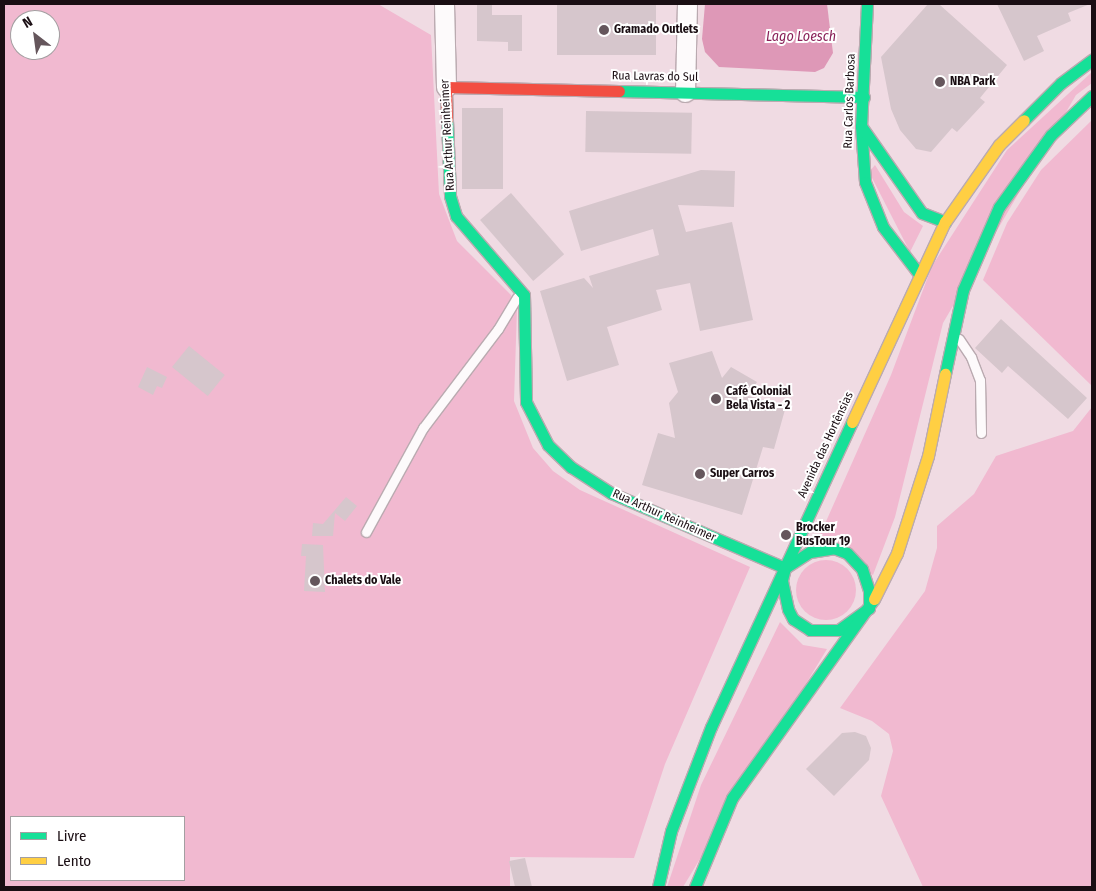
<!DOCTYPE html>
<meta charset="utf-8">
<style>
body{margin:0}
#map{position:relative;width:1096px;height:891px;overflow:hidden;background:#f0dbe3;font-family:"Fira Sans Condensed",sans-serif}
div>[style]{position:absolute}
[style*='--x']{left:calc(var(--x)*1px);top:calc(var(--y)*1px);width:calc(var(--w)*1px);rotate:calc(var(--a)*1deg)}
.green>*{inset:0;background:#f1b9d0}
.round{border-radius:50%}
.water>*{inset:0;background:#de98b7}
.building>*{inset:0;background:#d6c6cc;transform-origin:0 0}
.path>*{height:3px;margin-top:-1.5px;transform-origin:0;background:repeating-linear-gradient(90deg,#d0c9cc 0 4px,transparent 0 8px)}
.roads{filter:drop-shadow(1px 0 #baaab0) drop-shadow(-1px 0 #baaab0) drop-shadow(0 1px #baaab0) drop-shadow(0 -1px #baaab0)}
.lane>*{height:9px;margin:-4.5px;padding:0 4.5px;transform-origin:4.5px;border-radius:4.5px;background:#fdfafb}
.street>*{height:19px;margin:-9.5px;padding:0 9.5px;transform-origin:9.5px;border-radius:9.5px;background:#fdfafb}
.fast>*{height:11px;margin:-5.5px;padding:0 5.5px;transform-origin:5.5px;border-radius:5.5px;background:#16e098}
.slow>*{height:11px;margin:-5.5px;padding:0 5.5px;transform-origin:5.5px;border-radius:5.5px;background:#ffcf43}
.jam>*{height:11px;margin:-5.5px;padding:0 5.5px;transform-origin:5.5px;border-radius:5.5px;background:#f24e42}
.dots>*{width:14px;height:14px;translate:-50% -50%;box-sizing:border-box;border:2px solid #fff;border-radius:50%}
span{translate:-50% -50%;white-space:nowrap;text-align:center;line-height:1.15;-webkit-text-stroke:4px #fff;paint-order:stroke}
.poi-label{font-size:12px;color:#1a0e13;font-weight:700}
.left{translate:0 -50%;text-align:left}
.street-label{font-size:12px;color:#1a0e13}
.water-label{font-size:14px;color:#892058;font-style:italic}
.frame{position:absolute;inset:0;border:5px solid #1a0e13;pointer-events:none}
.legend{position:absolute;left:10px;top:816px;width:175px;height:65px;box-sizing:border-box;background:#fff;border:1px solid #a39fa1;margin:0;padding:6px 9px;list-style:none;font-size:15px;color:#1a0e13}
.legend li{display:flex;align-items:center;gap:10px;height:25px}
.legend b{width:25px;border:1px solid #a39fa1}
.north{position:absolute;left:10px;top:10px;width:50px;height:50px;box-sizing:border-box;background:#fff;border:1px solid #a39fa1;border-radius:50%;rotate:330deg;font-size:14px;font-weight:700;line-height:20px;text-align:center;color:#1a0e13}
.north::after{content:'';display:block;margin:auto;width:18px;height:22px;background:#65565c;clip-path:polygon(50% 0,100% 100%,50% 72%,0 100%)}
</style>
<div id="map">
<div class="green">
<i style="clip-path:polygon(evenodd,4px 4px,378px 4px,431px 35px,439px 194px,457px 241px,511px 295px,517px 309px,514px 401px,533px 448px,553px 471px,580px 490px,750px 567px,665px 764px,634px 858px,510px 857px,510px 887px,4px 887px,4px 4px,20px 20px,50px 20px,50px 50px,20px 50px,20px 20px,4px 4px,11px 817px,184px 817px,184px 880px,11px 880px,11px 817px)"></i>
<i style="clip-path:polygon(1092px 72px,1092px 83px,1076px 95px,943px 323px,895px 517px,873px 575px,816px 544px,891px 375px,932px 266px,1007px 150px)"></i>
<i style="clip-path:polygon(1092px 120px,1092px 386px,983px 280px,1007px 223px,1041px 170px)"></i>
<i style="clip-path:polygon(875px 165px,904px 212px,923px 226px,910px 252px,869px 172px)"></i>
<i style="clip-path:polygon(1092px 407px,1092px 887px,923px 887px,881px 796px,893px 751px,889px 734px,872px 721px,840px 708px,925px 591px,937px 548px,937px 526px,974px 494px,996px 456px,1073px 431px)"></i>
<i class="round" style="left:796px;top:560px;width:60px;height:60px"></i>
<i style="clip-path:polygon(780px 622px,803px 645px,827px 649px,683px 887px,667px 887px,701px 785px)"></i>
</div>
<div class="water">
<i style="clip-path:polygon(705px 4px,827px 4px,833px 53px,824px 68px,815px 72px,719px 67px,705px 52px,702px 39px)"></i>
</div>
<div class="building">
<i style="clip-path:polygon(477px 4px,492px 4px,492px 15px,522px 15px,522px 51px,508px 51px,508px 42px,477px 41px)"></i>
<i style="left:557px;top:4px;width:99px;height:51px"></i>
<i style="clip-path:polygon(928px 4px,940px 5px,1007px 65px,980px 98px,985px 102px,957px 132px,952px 128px,931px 152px,916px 149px,900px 130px,891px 109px,881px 57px)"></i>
<i style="clip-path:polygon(997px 4px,1090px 4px,1068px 13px,1071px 21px,1037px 36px,1044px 51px,1024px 61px)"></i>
<i style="left:462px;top:108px;width:41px;height:81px"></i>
<i style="left:586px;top:111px;width:106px;height:41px;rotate:1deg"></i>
<i style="clip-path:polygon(701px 170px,735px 171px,734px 207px,678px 205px,686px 232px,732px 222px,753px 320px,700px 331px,690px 283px,656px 290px,662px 310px,607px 327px,619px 365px,567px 381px,540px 291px,584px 278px,593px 288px,589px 276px,659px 255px,653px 229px,581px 251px,569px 211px)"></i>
<i style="left:511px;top:193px;width:81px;height:41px;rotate:49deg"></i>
<i style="clip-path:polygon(1001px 319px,1087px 398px,1068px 419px,1008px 366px,1002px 373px,975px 348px)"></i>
<i style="left:189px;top:346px;width:46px;height:27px;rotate:39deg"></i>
<i style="clip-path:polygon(712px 351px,722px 378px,731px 367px,757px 382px,748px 396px,786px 406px,774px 449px,763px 447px,742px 515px,642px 485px,658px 433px,675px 438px,669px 403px,678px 392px,669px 363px)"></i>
<i style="clip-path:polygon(147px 367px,167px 377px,162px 388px,157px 386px,153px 395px,138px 387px)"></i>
<i style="clip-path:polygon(346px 497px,357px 506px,345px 521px,335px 513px,333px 536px,312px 536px,313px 523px,323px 524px)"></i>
<i style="clip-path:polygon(302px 544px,323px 545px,325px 592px,304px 591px,306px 556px,301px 556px)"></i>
<i style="clip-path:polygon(855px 732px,866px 736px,871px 748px,869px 760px,834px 796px,806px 769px,842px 733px)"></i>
<i style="clip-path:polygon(525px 858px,532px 887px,515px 887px,509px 861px)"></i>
</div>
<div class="path">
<i style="--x:283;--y:887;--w:127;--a:0"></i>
</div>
<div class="roads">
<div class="lane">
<i style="--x:959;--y:339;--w:22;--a:56"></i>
<i style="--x:971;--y:357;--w:25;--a:69"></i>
<i style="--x:980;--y:380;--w:53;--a:88.9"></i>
<i style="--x:366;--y:532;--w:119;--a:-61.3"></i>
<i style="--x:423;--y:428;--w:124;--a:-52.9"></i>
<i style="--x:498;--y:329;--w:37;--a:-59"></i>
</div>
<div class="street">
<i style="--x:444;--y:4;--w:83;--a:88.6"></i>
<i style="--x:685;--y:92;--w:88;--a:-88.7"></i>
</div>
<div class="fast">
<i style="--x:867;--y:4;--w:122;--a:92.8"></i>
<i style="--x:861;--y:126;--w:56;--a:85.9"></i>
<i style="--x:865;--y:182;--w:48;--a:68.2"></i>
<i style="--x:883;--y:227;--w:59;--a:52.5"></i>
<i style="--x:619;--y:91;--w:245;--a:1.4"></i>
<i style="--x:447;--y:120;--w:76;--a:87.7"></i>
<i style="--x:450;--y:196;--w:21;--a:73"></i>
<i style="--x:456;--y:216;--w:104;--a:49.3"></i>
<i style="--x:524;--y:295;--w:107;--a:88.9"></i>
<i style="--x:526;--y:402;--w:48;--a:62.9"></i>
<i style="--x:548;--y:445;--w:32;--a:44"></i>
<i style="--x:571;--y:467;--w:48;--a:33"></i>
<i style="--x:611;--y:493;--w:189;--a:23.3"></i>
<i style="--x:1024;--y:120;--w:52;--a:-45"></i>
<i style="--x:1061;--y:83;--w:39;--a:-37"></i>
<i style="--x:861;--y:126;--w:106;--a:55"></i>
<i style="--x:922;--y:213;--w:25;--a:21"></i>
<i style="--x:945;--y:374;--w:86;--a:-77.9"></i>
<i style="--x:963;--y:290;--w:90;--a:-66.6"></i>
<i style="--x:999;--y:207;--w:89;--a:-54.2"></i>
<i style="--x:1051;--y:135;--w:57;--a:-43.6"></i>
<i style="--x:834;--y:548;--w:14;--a:21"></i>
<i style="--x:847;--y:553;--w:22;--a:47"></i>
<i style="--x:862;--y:569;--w:23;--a:72"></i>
<i style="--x:869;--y:591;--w:17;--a:90"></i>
<i style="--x:869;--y:608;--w:37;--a:144"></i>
<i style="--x:839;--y:630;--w:29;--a:180"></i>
<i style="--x:810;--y:630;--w:20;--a:-147"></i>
<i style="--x:793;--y:619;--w:11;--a:-117"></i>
<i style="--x:788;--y:609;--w:30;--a:-102"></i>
<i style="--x:782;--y:580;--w:12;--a:-76"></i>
<i style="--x:785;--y:568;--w:30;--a:-33"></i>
<i style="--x:810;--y:552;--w:24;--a:-9"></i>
<i style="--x:658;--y:887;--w:57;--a:-76.9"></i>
<i style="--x:671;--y:831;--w:111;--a:-69"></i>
<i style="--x:711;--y:727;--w:336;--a:-65.2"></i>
<i style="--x:695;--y:887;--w:96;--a:-67.4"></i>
<i style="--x:732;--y:798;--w:244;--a:-54.5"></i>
</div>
<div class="slow">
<i style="--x:852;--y:422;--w:221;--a:-65.1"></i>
<i style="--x:945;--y:222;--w:94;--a:-55"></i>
<i style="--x:999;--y:145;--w:35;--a:-45"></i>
<i style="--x:874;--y:599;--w:51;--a:-63.4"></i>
<i style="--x:897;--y:553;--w:102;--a:-72.3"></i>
<i style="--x:928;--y:456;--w:84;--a:-78.3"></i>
</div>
<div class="jam">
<i style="--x:447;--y:120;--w:33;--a:-92"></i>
<i style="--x:446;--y:87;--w:173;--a:1.3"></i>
</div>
</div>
<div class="dots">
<i style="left:604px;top:30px;background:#65565c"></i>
<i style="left:940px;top:82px;background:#65565c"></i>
<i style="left:716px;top:399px;background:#65565c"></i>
<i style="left:700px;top:474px;background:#65565c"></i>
<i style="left:786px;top:535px;background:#65565c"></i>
<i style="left:315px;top:581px;background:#65565c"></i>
</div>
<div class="poi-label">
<span class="left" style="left:614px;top:30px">Gramado Outlets</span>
<span class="left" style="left:950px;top:82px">NBA Park</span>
<span class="left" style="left:726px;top:399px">Café Colonial<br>Bela Vista - 2</span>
<span class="left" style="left:710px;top:474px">Super Carros</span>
<span class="left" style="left:796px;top:535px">Brocker<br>BusTour 19</span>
<span class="left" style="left:325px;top:581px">Chalets do Vale</span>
</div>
<div class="street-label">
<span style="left:655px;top:77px;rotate:1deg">Rua Lavras do Sul</span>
<span style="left:850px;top:101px;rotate:-88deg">Rua Carlos Barbosa</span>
<span style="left:448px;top:135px;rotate:-93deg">Rua Arthur Reinheimer</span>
<span style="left:826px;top:445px;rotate:-65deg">Avenida das Hortênsias</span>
<span style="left:664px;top:516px;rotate:24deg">Rua Arthur Reinheimer</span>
</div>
<div class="water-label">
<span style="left:801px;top:37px">Lago Loesch</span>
</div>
<div class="frame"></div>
<ul class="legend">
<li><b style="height:6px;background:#16e098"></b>Livre</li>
<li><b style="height:6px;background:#ffcf43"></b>Lento</li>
</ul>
<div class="north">N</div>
</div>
